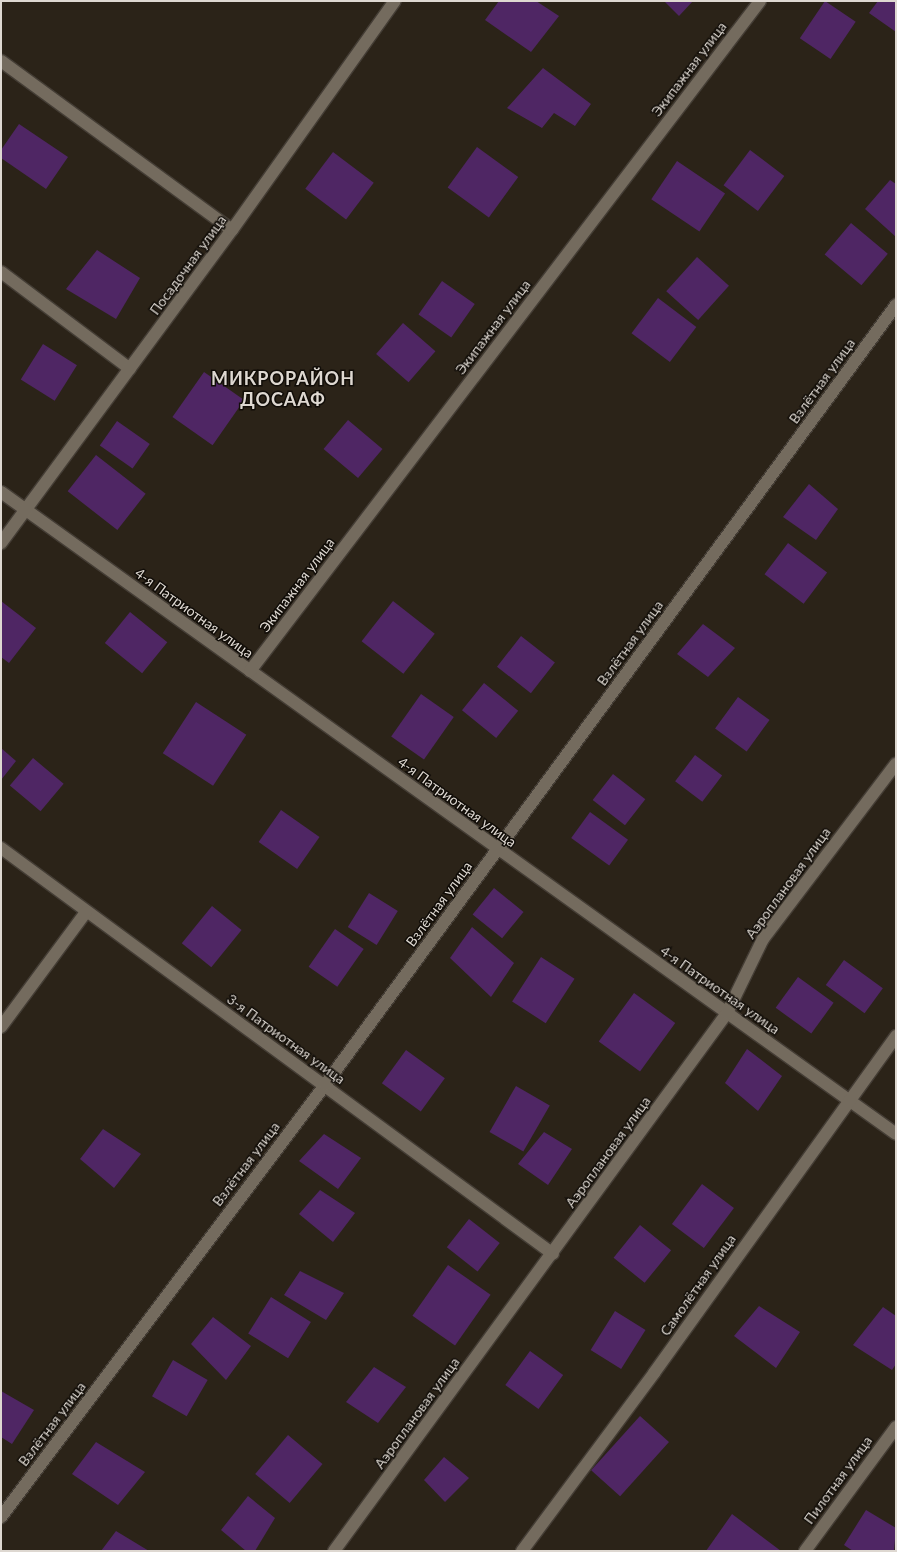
<!DOCTYPE html>
<meta charset="utf-8">
<style>
body{margin:0}
#map{position:relative;width:897px;height:1552px;overflow:hidden;background:#2b2318;font-family:Lato,sans-serif}
div>[style]{position:absolute}
[style*='--x']{left:calc(var(--x)*1px);top:calc(var(--y)*1px);width:calc(var(--w)*1px);rotate:calc(var(--a)*1deg)}
.building>*{inset:0;background:#4f2664;transform-origin:0 0}
.roads{filter:drop-shadow(1px 0 #443d35) drop-shadow(-1px 0 #443d35) drop-shadow(0 1px #443d35) drop-shadow(0 -1px #443d35)}
.minor>*{height:12px;margin:-6px;padding:0 6px;transform-origin:6px;border-radius:6px;background:#746b5e}
span{translate:-50% -50%;white-space:nowrap;text-align:center;line-height:1.15;-webkit-text-stroke:3px #110d08;paint-order:stroke}
.street-label{font-size:14px;color:#ded8d1}
.district-label{font-size:18px;color:#ded8d1;font-weight:700;letter-spacing:1px}
.frame{position:absolute;inset:0;border:2px solid #ded8d1;pointer-events:none}
</style>
<div id="map">
<div class="building">
<i style="clip-path:polygon(499px 1px,536px 1px,559px 16px,531px 52px,485px 20px)"></i>
<i style="clip-path:polygon(664px 1px,693px 1px,679px 16px)"></i>
<i style="left:825px;top:1px;width:37px;height:45px;rotate:34deg"></i>
<i style="clip-path:polygon(878px 1px,896px 1px,896px 32px,869px 13px)"></i>
<i style="clip-path:polygon(543px 68px,591px 104px,575px 126px,554px 113px,542px 128px,507px 108px)"></i>
<i style="clip-path:polygon(19px 124px,68px 157px,46px 189px,1px 158px,1px 150px)"></i>
<i style="left:477px;top:147px;width:51px;height:50px;rotate:36deg"></i>
<i style="left:750px;top:150px;width:43px;height:44px;rotate:37deg"></i>
<i style="left:333px;top:152px;width:51px;height:46px;rotate:37deg"></i>
<i style="left:677px;top:161px;width:58px;height:46px;rotate:34deg"></i>
<i style="clip-path:polygon(890px 180px,896px 184px,896px 237px,865px 209px)"></i>
<i style="left:851px;top:223px;width:48px;height:41px;rotate:40deg"></i>
<i style="clip-path:polygon(97px 250px,140px 278px,116px 319px,66px 289px)"></i>
<i style="left:697px;top:257px;width:43px;height:46px;rotate:42deg"></i>
<i style="left:442px;top:281px;width:40px;height:41px;rotate:35deg"></i>
<i style="left:658px;top:298px;width:48px;height:44px;rotate:37deg"></i>
<i style="left:403px;top:323px;width:43px;height:41px;rotate:41deg"></i>
<i style="left:43px;top:344px;width:40px;height:42px;rotate:32deg"></i>
<i style="left:204px;top:372px;width:49px;height:55px;rotate:35deg"></i>
<i style="left:348px;top:420px;width:45px;height:38px;rotate:40deg"></i>
<i style="left:117px;top:421px;width:40px;height:30px;rotate:35deg"></i>
<i style="left:96px;top:455px;width:63px;height:46px;rotate:38deg"></i>
<i style="clip-path:polygon(809px 484px,838px 509px,816px 540px,783px 517px)"></i>
<i style="left:788px;top:543px;width:49px;height:39px;rotate:37deg"></i>
<i style="clip-path:polygon(1px 601px,36px 628px,9px 663px,1px 657px)"></i>
<i style="left:393px;top:601px;width:53px;height:51px;rotate:38deg"></i>
<i style="left:130px;top:612px;width:48px;height:40px;rotate:39deg"></i>
<i style="clip-path:polygon(703px 624px,735px 648px,708px 677px,677px 654px)"></i>
<i style="left:521px;top:636px;width:43px;height:39px;rotate:38deg"></i>
<i style="left:484px;top:683px;width:44px;height:35px;rotate:39deg"></i>
<i style="left:421px;top:694px;width:40px;height:52px;rotate:35deg"></i>
<i style="left:738px;top:697px;width:39px;height:39px;rotate:36deg"></i>
<i style="left:196px;top:702px;width:60px;height:61px;rotate:33deg"></i>
<i style="clip-path:polygon(1px 748px,16px 761px,1px 780px)"></i>
<i style="left:695px;top:755px;width:34px;height:33px;rotate:37deg"></i>
<i style="left:33px;top:758px;width:40px;height:36px;rotate:40deg"></i>
<i style="left:613px;top:774px;width:41px;height:33px;rotate:38deg"></i>
<i style="left:281px;top:810px;width:47px;height:39px;rotate:35deg"></i>
<i style="left:590px;top:812px;width:47px;height:32px;rotate:36deg"></i>
<i style="left:494px;top:888px;width:38px;height:34px;rotate:39deg"></i>
<i style="left:369px;top:893px;width:34px;height:40px;rotate:32deg"></i>
<i style="left:212px;top:906px;width:38px;height:48px;rotate:39deg"></i>
<i style="clip-path:polygon(472px 927px,514px 963px,491px 997px,450px 958px)"></i>
<i style="left:335px;top:929px;width:35px;height:46px;rotate:35deg"></i>
<i style="left:541px;top:957px;width:40px;height:53px;rotate:33deg"></i>
<i style="left:844px;top:960px;width:48px;height:31px;rotate:36deg"></i>
<i style="left:798px;top:977px;width:44px;height:38px;rotate:36deg"></i>
<i style="left:634px;top:993px;width:51px;height:60px;rotate:36deg"></i>
<i style="clip-path:polygon(747px 1049px,782px 1076px,758px 1111px,725px 1083px)"></i>
<i style="left:406px;top:1050px;width:48px;height:41px;rotate:36deg"></i>
<i style="left:516px;top:1086px;width:39px;height:53px;rotate:30deg"></i>
<i style="clip-path:polygon(103px 1129px,141px 1154px,114px 1188px,80px 1159px)"></i>
<i style="clip-path:polygon(544px 1132px,572px 1149px,548px 1185px,518px 1164px)"></i>
<i style="clip-path:polygon(324px 1134px,361px 1158px,338px 1189px,299px 1161px)"></i>
<i style="left:702px;top:1184px;width:40px;height:50px;rotate:37deg"></i>
<i style="clip-path:polygon(320px 1190px,355px 1213px,333px 1242px,299px 1214px)"></i>
<i style="left:469px;top:1219px;width:39px;height:36px;rotate:38deg"></i>
<i style="left:640px;top:1225px;width:40px;height:42px;rotate:39deg"></i>
<i style="left:448px;top:1265px;width:52px;height:62px;rotate:35deg"></i>
<i style="clip-path:polygon(300px 1271px,344px 1293px,326px 1320px,284px 1295px)"></i>
<i style="left:271px;top:1297px;width:47px;height:43px;rotate:32deg"></i>
<i style="clip-path:polygon(759px 1306px,800px 1332px,776px 1368px,734px 1336px)"></i>
<i style="clip-path:polygon(883px 1307px,896px 1316px,896px 1364px,892px 1370px,853px 1345px)"></i>
<i style="left:615px;top:1311px;width:36px;height:46px;rotate:32deg"></i>
<i style="clip-path:polygon(213px 1317px,251px 1346px,226px 1380px,191px 1344px)"></i>
<i style="left:530px;top:1351px;width:41px;height:42px;rotate:36deg"></i>
<i style="left:173px;top:1360px;width:40px;height:42px;rotate:30deg"></i>
<i style="clip-path:polygon(374px 1367px,406px 1387px,378px 1423px,346px 1402px)"></i>
<i style="clip-path:polygon(1px 1391px,34px 1410px,12px 1444px,1px 1437px)"></i>
<i style="left:640px;top:1416px;width:39px;height:73px;rotate:42deg"></i>
<i style="left:288px;top:1435px;width:45px;height:51px;rotate:40deg"></i>
<i style="clip-path:polygon(96px 1442px,145px 1472px,118px 1505px,72px 1474px)"></i>
<i style="clip-path:polygon(444px 1457px,469px 1478px,445px 1502px,424px 1480px)"></i>
<i style="clip-path:polygon(248px 1496px,275px 1518px,255px 1551px,246px 1551px,221px 1530px)"></i>
<i style="clip-path:polygon(866px 1510px,896px 1528px,894px 1551px,853px 1551px,844px 1545px)"></i>
<i style="clip-path:polygon(732px 1514px,781px 1551px,706px 1551px)"></i>
<i style="clip-path:polygon(116px 1531px,149px 1551px,101px 1551px)"></i>
</div>
<div class="roads">
<div class="minor">
<i style="--x:1;--y:61;--w:286;--a:36.2"></i>
<i style="--x:1;--y:272;--w:161;--a:36.9"></i>
<i style="--x:1;--y:492;--w:1101;--a:35.65"></i>
<i style="--x:1;--y:543;--w:389;--a:-53.6"></i>
<i style="--x:232;--y:230;--w:281;--a:-54.6"></i>
<i style="--x:250;--y:671;--w:842;--a:-52.72"></i>
<i style="--x:1;--y:848;--w:685;--a:36.33"></i>
<i style="--x:1;--y:1027;--w:143;--a:-53.5"></i>
<i style="--x:1;--y:1517;--w:540;--a:-53.13"></i>
<i style="--x:325;--y:1085;--w:967;--a:-53.79"></i>
<i style="--x:334;--y:1551;--w:666;--a:-53.85"></i>
<i style="--x:727;--y:1013;--w:82;--a:-64.1"></i>
<i style="--x:763;--y:939;--w:220;--a:-52.8"></i>
<i style="--x:522;--y:1551;--w:222;--a:-53.4"></i>
<i style="--x:654;--y:1373;--w:415;--a:-54.3"></i>
<i style="--x:805;--y:1551;--w:154;--a:-53.7"></i>
</div>
</div>
<div class="street-label">
<span style="left:689px;top:69px;rotate:-53deg">Экипажная улица</span>
<span style="left:188px;top:265px;rotate:-54deg">Посадочная улица</span>
<span style="left:493px;top:327px;rotate:-53deg">Экипажная улица</span>
<span style="left:822px;top:381px;rotate:-54deg">Взлётная улица</span>
<span style="left:297px;top:585px;rotate:-53deg">Экипажная улица</span>
<span style="left:194px;top:613px;rotate:36deg">4-я Патриотная улица</span>
<span style="left:630px;top:643px;rotate:-54deg">Взлётная улица</span>
<span style="left:457px;top:802px;rotate:36deg">4-я Патриотная улица</span>
<span style="left:788px;top:883px;rotate:-54deg">Аэроплановая улица</span>
<span style="left:439px;top:904px;rotate:-54deg">Взлётная улица</span>
<span style="left:720px;top:990px;rotate:35deg">4-я Патриотная улица</span>
<span style="left:286px;top:1039px;rotate:36deg">3-я Патриотная улица</span>
<span style="left:608px;top:1152px;rotate:-54deg">Аэроплановая улица</span>
<span style="left:246px;top:1164px;rotate:-53deg">Взлётная улица</span>
<span style="left:698px;top:1285px;rotate:-55deg">Самолётная улица</span>
<span style="left:417px;top:1413px;rotate:-54deg">Аэроплановая улица</span>
<span style="left:52px;top:1424px;rotate:-53deg">Взлётная улица</span>
<span style="left:838px;top:1480px;rotate:-54deg">Пилотная улица</span>
</div>
<div class="district-label">
<span style="left:283px;top:389px">МИКРОРАЙОН<br>ДОСААФ</span>
</div>
<div class="frame"></div>
</div>
